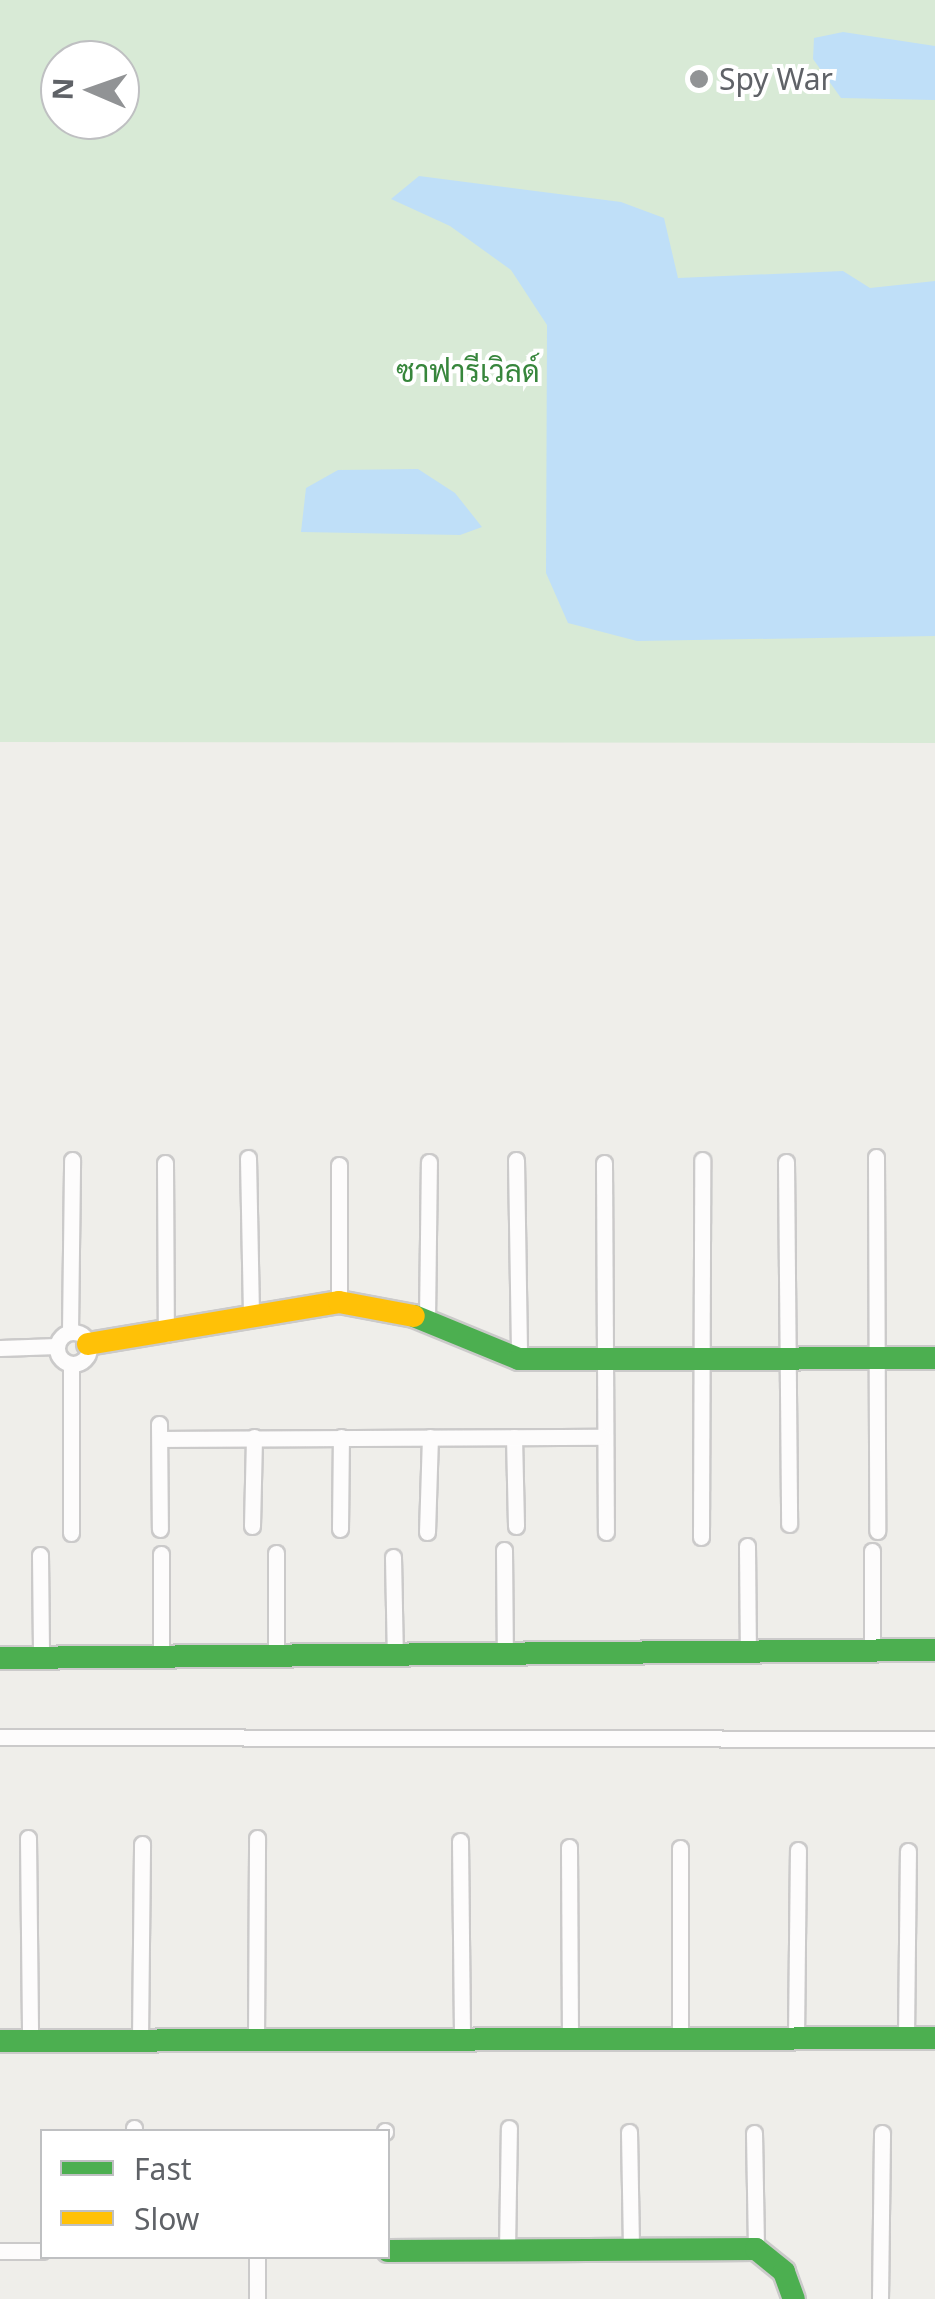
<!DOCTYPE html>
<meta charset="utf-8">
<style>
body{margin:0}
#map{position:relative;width:935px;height:2299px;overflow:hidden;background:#efeeea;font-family:"Noto Sans",Sarabun,sans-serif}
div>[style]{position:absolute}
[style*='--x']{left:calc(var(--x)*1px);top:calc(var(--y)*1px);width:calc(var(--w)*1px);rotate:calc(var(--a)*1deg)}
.green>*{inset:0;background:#d8ead6}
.water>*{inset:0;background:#bfdff8}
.roads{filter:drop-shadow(2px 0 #cbcaca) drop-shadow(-2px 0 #cbcaca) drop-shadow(0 2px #cbcaca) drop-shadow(0 -2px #cbcaca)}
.street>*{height:15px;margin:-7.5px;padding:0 7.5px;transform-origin:7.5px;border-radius:7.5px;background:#fdfcfc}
.street>.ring{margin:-7.5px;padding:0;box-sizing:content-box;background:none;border:15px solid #fdfcfc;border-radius:50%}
.fast>*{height:22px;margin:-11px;padding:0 11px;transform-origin:11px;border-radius:11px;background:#4caf50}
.slow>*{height:22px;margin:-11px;padding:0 11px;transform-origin:11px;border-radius:11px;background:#ffc107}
.dots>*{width:28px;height:28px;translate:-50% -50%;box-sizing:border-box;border:5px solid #fff;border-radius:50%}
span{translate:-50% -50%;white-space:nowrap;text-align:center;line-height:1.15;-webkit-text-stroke:8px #fff;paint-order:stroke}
.poi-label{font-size:30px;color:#5f6267}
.left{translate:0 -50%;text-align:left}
.park-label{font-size:30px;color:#37863c}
.legend{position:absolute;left:40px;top:2129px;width:350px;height:130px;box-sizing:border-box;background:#fff;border:2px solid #bfc0c2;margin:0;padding:12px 18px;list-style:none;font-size:30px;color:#5f6267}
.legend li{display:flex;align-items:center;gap:20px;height:50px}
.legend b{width:50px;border:2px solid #bfc0c2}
.north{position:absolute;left:40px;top:40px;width:100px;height:100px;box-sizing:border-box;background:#fff;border:2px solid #bfc0c2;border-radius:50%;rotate:272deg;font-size:28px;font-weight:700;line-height:40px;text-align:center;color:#5f6267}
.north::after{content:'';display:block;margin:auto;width:35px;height:45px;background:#919395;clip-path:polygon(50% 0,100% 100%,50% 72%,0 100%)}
</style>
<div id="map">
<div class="green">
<i style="clip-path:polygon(evenodd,0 0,935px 0,935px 743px,0 742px,0 0,60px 60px,120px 60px,120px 120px,60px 120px,60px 60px)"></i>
</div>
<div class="water">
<i style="clip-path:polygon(843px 32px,935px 46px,935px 100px,841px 98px,813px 59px,814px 38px)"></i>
<i style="clip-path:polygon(419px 176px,621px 202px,664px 218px,678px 278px,843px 271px,870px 288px,935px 281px,935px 636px,637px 641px,568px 623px,546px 573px,547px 325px,511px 270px,450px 226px,391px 199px)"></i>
<i style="clip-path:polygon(418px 469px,455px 493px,482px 527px,460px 535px,301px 532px,306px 488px,338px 470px)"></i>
</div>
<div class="roads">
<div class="street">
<i style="--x:876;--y:1157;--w:374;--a:89.8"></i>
<i style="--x:248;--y:1158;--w:157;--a:88.9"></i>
<i style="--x:516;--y:1160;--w:199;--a:89.1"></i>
<i style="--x:786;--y:1162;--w:362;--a:89.5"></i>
<i style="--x:165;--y:1163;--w:171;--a:89.7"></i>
<i style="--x:604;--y:1163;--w:369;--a:89.7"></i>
<i style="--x:339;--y:1302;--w:137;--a:-90"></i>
<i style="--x:427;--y:1320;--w:158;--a:-89.3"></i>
<i style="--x:70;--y:1332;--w:172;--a:-89.3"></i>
<i class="ring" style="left:57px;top:1332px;width:17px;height:17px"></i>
<i style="--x:0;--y:1348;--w:57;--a:-2"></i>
<i style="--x:159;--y:1424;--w:105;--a:89.5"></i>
<i style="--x:514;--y:1437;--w:89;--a:88.7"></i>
<i style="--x:160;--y:1439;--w:443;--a:-0.3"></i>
<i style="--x:252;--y:1526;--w:89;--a:-88.7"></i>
<i style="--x:340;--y:1529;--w:92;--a:-89.4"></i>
<i style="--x:427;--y:1532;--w:95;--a:-88.2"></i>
<i style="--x:71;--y:1533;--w:169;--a:-90"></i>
<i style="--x:701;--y:1537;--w:377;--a:-89.8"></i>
<i style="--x:747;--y:1546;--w:106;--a:89.5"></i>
<i style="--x:504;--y:1550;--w:105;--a:89.5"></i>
<i style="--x:276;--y:1553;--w:105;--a:90"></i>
<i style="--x:40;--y:1555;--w:103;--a:89.4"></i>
<i style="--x:393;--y:1557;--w:101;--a:88.9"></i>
<i style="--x:872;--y:1650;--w:99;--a:-90"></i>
<i style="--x:161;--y:1658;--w:104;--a:-90"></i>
<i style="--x:0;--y:1737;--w:935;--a:0.12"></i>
<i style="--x:28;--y:1838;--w:203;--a:89.4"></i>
<i style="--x:460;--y:1841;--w:201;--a:89.4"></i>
<i style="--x:569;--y:1847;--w:192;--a:89.7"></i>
<i style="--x:680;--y:1848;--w:190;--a:90"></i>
<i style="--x:796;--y:2038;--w:188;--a:-89.4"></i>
<i style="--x:906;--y:2038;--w:187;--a:-89.4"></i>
<i style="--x:140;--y:2040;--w:196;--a:-89.4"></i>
<i style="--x:256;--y:2042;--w:204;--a:-89.7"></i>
<i style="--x:134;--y:2128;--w:4;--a:90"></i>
<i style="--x:385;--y:2132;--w:1;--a:-90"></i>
<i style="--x:629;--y:2132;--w:118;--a:89"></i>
<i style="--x:754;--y:2133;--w:116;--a:89"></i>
<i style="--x:507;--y:2250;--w:122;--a:-89.1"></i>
<i style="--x:0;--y:2251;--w:42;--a:0"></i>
<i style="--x:257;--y:2256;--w:43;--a:90"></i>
<i style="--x:880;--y:2299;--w:166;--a:-89.3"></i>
</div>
<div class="fast">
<i style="--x:414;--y:1316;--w:113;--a:22.3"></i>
<i style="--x:519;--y:1359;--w:416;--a:-0.1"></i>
<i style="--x:0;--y:1658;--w:935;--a:-0.49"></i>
<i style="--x:0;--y:2041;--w:935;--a:-0.18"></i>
<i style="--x:388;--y:2251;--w:368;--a:-0.3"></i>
<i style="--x:756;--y:2249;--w:36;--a:39"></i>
<i style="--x:784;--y:2272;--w:29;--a:70"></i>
</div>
<div class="slow">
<i style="--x:88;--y:1344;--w:254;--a:-9.5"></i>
<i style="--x:339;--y:1302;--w:76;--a:10.6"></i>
</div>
</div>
<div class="dots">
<i style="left:699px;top:79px;background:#919395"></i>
</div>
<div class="poi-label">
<span class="left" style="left:719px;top:79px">Spy War</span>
</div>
<div class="park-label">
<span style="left:468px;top:371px">ซาฟารีเวิลด์</span>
</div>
<ul class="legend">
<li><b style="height:12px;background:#4caf50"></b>Fast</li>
<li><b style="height:12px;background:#ffc107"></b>Slow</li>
</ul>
<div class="north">N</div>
</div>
